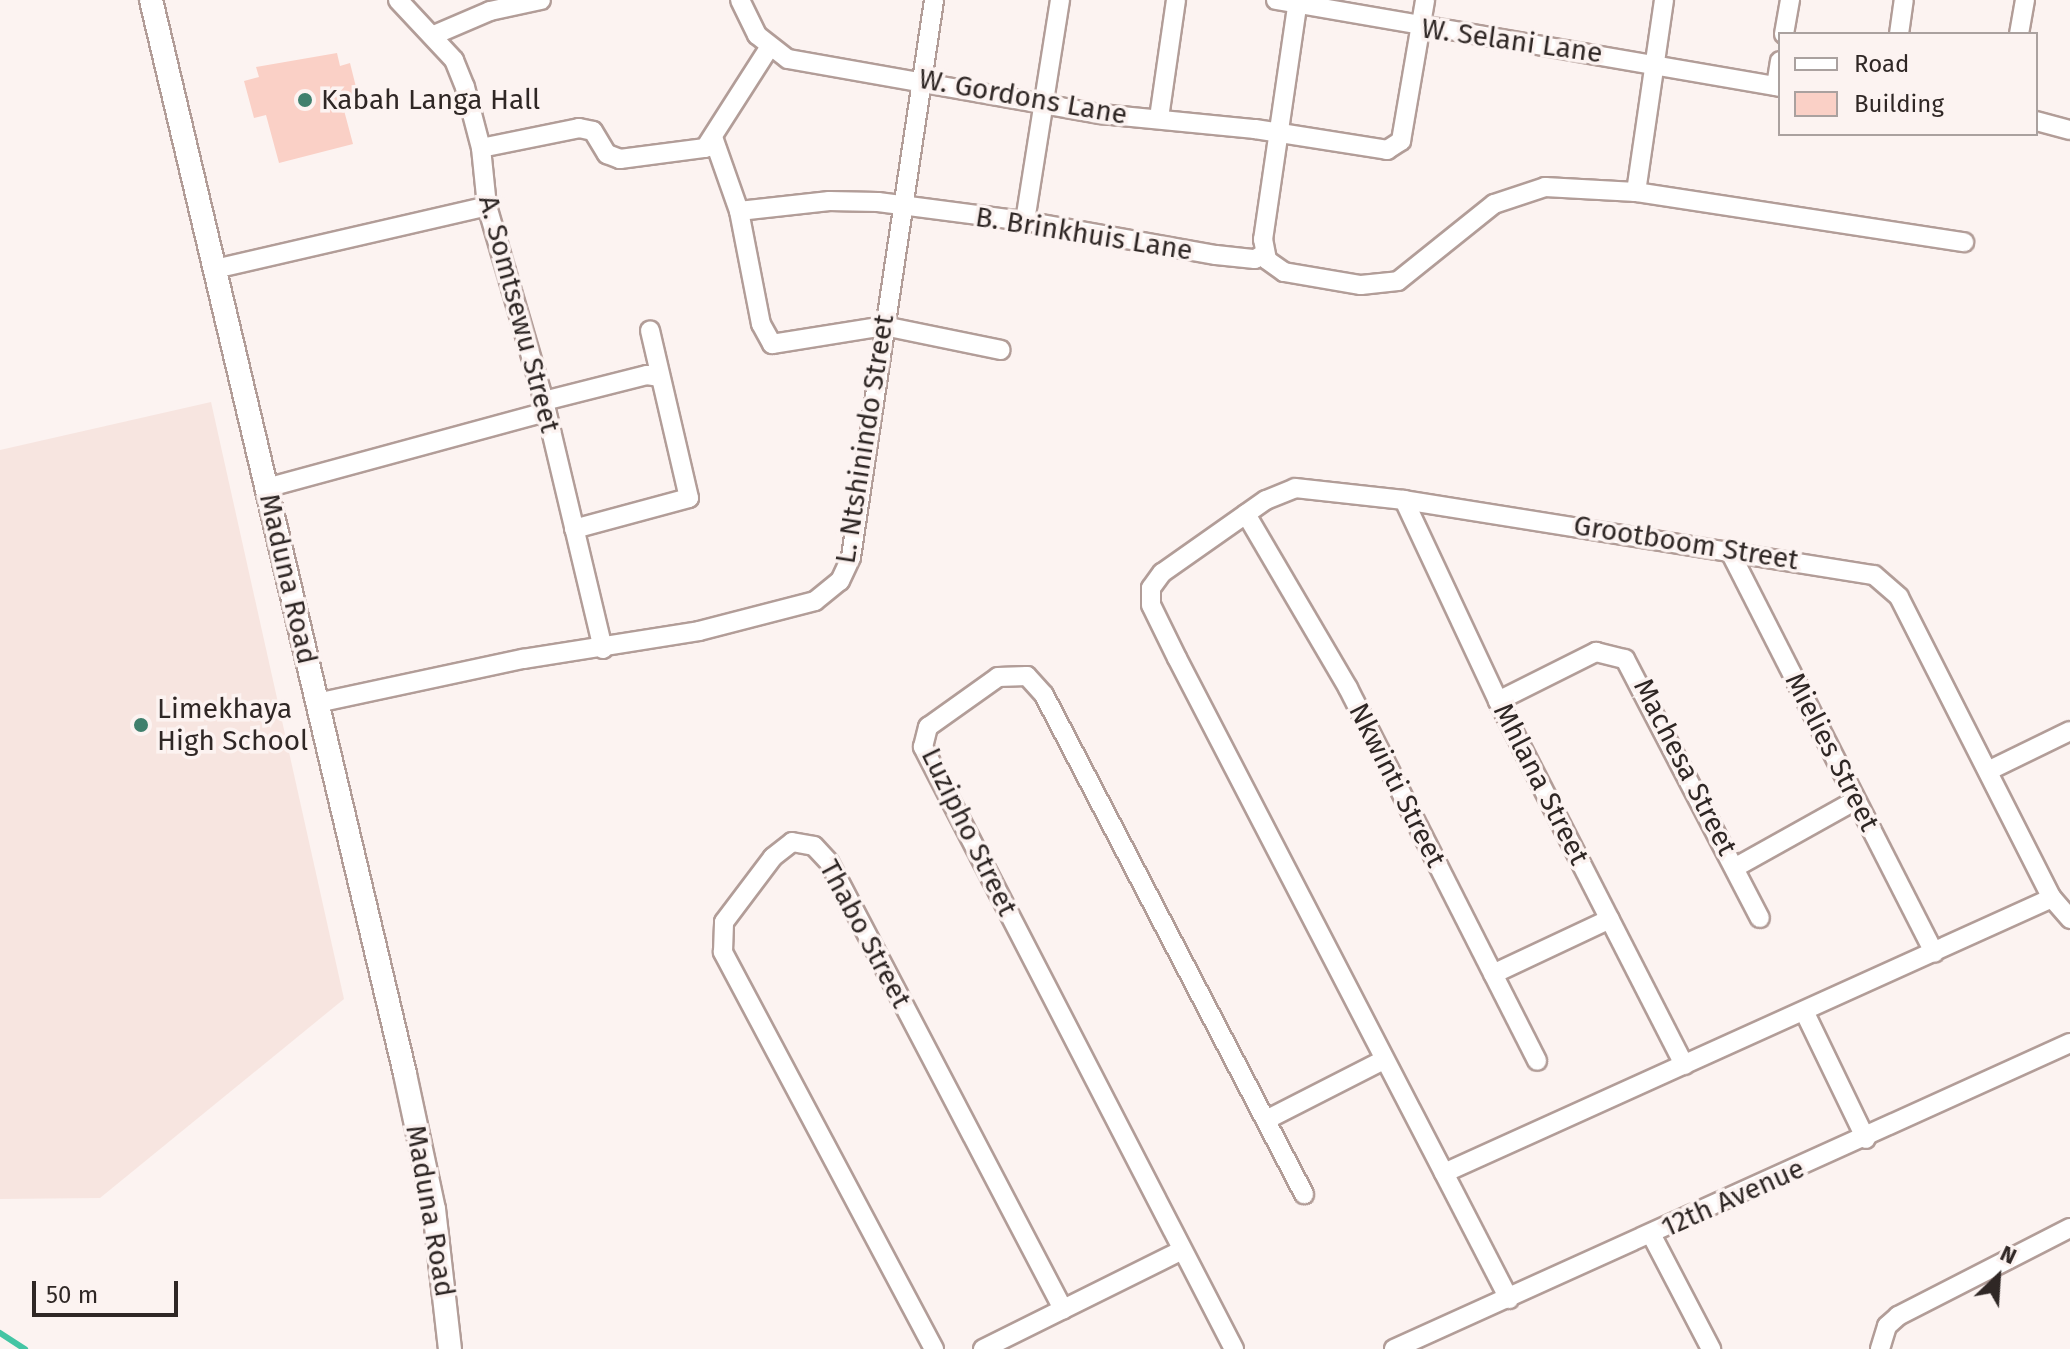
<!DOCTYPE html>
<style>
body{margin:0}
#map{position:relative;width:2070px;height:1349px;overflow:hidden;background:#fcf3f1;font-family:"Fira Sans",sans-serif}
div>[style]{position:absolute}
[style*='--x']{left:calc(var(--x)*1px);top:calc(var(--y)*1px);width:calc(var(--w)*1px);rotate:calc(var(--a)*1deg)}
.built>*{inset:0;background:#f7e5e0}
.stream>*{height:6px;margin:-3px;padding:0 3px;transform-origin:3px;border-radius:3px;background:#44c5a4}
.building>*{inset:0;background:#fad0c6}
.roads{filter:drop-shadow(2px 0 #b29d98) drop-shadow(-2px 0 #b29d98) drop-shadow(0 2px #b29d98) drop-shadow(0 -2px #b29d98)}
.minor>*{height:18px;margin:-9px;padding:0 9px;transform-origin:9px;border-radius:9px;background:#fff}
.tertiary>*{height:22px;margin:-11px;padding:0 11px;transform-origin:11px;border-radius:11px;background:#fff}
.dots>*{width:22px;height:22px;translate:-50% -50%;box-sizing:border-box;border:4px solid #fcf3f1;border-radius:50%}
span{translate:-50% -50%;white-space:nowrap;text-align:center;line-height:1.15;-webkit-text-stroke:7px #fcf3f1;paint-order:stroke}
.street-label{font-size:28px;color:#2f2725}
.poi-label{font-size:28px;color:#2f2725}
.left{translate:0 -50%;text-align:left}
.legend{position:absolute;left:1778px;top:32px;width:260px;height:104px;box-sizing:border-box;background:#fcf3f1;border:2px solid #aaa19f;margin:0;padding:10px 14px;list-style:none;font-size:24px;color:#2f2725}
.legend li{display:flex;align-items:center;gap:16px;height:40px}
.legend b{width:40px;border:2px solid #aaa19f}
.north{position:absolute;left:1958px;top:1237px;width:80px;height:80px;-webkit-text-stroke:6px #fcf3f1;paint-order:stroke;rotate:25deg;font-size:22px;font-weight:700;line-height:32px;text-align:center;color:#2f2725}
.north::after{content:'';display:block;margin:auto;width:28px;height:36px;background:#2f2725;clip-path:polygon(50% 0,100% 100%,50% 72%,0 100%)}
.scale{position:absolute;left:32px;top:1281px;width:146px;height:36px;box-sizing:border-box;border:4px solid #2f2725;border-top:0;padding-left:10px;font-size:24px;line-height:28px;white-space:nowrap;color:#2f2725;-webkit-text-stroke:6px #fcf3f1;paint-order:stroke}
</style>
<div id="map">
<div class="built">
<i style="clip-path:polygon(211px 402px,344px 999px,100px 1198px,0 1199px,0 450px)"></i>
</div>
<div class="stream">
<i style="--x:0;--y:1333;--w:30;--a:33"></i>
</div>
<div class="building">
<i style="clip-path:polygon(337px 53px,340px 66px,350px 63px,358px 95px,341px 99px,353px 144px,279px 163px,266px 115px,254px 118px,244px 81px,259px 77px,256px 67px)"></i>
</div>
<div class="roads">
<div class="minor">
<i style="--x:398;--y:0;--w:82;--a:47"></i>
<i style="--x:454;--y:60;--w:29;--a:68"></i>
<i style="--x:465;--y:87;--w:63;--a:75.3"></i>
<i style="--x:481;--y:148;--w:58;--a:84.1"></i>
<i style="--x:487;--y:206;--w:203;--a:73.7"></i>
<i style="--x:544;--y:401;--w:255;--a:76.6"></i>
<i style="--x:740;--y:0;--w:39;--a:64"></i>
<i style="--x:757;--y:35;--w:39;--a:38"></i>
<i style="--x:788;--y:59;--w:318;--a:10"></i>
<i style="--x:1101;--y:114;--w:155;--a:5.6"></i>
<i style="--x:1255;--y:129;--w:134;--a:9"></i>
<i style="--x:1387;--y:150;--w:17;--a:-33"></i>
<i style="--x:1401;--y:141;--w:143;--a:-80.3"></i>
<i style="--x:1276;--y:0;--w:511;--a:9.79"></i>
<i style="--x:1298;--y:0;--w:242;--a:98.3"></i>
<i style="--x:1263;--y:239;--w:21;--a:79"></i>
<i style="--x:1267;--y:260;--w:21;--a:35"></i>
<i style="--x:1284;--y:272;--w:78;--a:9.6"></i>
<i style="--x:1361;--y:285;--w:37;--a:-6"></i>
<i style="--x:1398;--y:281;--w:123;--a:-38.7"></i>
<i style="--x:1494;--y:204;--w:54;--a:-18.4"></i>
<i style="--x:1545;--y:187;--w:91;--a:3.1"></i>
<i style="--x:1636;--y:192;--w:332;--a:8.7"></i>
<i style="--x:1784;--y:34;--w:35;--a:-80"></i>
<i style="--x:1899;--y:34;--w:34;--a:-82"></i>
<i style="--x:2019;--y:34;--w:35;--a:-80"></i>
<i style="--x:434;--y:35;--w:61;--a:-23.2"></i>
<i style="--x:490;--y:11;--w:52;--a:-12.2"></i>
<i style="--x:1776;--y:86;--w:25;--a:-81"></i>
<i style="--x:1159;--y:118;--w:119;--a:-81.8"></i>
<i style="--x:2036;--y:121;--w:35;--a:15"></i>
<i style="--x:714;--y:140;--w:75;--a:70.6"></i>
<i style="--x:739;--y:211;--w:115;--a:79"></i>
<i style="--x:761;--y:324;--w:23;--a:61"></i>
<i style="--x:772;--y:344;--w:113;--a:-9.1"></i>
<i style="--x:884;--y:326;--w:119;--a:11.6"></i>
<i style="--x:481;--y:148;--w:100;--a:-11.5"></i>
<i style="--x:579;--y:128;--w:14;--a:12"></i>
<i style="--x:593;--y:131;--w:27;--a:59"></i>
<i style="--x:607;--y:154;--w:14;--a:21"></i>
<i style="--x:620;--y:159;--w:86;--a:-7.4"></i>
<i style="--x:705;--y:148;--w:119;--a:-57.4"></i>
<i style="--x:1636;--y:192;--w:194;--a:-81.7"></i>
<i style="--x:739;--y:211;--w:91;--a:-6.3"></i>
<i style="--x:829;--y:201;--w:49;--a:1.2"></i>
<i style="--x:878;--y:202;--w:148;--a:7.4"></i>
<i style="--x:1025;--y:221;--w:194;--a:10.1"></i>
<i style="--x:1216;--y:255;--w:39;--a:6"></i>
<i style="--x:1255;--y:259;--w:10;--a:-29"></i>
<i style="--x:1025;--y:221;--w:224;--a:-81"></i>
<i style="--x:215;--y:269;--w:279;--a:-13"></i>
<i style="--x:544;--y:401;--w:106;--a:-14.2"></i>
<i style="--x:647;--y:375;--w:13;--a:9"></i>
<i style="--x:266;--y:488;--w:290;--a:-15.2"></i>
<i style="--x:1404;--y:500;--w:222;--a:64.9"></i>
<i style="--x:1498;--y:701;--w:409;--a:62.9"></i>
<i style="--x:1246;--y:514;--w:202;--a:59.6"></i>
<i style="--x:1348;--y:688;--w:418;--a:63.1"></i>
<i style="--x:574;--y:529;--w:119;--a:-15.1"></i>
<i style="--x:689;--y:498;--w:172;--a:-103.1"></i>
<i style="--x:1729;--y:550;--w:452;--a:63"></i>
<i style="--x:1498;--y:701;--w:110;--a:-26.6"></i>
<i style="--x:1596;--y:652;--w:30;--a:14"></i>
<i style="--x:1625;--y:659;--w:292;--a:62.5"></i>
<i style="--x:317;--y:703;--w:211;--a:-12.1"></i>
<i style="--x:523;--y:659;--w:178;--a:-9"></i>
<i style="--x:699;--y:631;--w:120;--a:-14.5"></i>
<i style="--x:815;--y:601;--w:32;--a:-39"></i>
<i style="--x:840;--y:581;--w:26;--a:-65"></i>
<i style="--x:851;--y:557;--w:563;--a:-81.52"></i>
<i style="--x:1988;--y:771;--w:91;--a:-26"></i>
<i style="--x:1736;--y:867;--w:137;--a:-29.2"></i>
<i style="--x:2052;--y:898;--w:667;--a:155.66"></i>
<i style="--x:1444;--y:1173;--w:580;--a:-117.4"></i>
<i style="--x:1177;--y:658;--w:59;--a:-116.1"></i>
<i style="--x:1151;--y:605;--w:17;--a:-90"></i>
<i style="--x:1151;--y:588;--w:19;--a:-54"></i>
<i style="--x:1162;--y:573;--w:127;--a:-35.1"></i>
<i style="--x:1266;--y:500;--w:31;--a:-22"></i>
<i style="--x:1295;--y:488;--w:110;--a:6.3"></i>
<i style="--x:1404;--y:500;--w:476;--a:9.1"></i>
<i style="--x:1874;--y:575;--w:33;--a:41"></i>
<i style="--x:1899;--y:597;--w:338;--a:63.1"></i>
<i style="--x:2052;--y:898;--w:28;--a:49"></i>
<i style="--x:1493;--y:974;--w:129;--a:-25.2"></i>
<i style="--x:1804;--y:1011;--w:142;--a:64.2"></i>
<i style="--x:1266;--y:1120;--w:132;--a:-27"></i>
<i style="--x:1444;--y:1173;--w:142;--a:62.7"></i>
<i style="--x:1651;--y:1234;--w:130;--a:62.4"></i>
<i style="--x:934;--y:1349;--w:450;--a:-118"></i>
<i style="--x:723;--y:952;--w:30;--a:-88"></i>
<i style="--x:724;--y:922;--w:81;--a:-53"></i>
<i style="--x:773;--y:857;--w:24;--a:-38"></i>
<i style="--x:792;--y:842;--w:22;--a:10"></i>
<i style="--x:814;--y:846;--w:22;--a:47"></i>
<i style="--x:829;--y:862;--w:505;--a:62.37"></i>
<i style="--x:983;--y:1349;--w:222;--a:-26.4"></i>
<i style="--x:1234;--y:1349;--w:678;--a:-117.32"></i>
<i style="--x:923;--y:747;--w:21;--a:-76"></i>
<i style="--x:928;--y:727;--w:86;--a:-35.5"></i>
<i style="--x:998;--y:677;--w:29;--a:-2"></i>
<i style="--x:1027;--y:676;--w:25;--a:48"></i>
<i style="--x:1044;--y:695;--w:563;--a:62.48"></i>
<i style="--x:1394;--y:1349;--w:742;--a:-24.35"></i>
<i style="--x:1880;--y:1349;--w:24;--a:-73"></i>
<i style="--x:1887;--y:1326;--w:15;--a:-42"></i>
<i style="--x:1898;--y:1316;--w:193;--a:-27.1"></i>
</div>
<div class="tertiary">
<i style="--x:151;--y:0;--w:1104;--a:76.69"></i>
<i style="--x:405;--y:1074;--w:138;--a:77.9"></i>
<i style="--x:434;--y:1209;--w:141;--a:83.5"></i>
</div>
</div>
<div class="dots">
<i style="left:305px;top:100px;background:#40806d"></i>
<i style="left:141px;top:725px;background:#40806d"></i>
</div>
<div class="street-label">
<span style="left:1512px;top:41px;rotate:8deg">W. Selani Lane</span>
<span style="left:1023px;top:97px;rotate:10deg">W. Gordons Lane</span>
<span style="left:1084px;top:234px;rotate:9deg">B. Brinkhuis Lane</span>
<span style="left:519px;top:314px;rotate:75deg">A. Somtsewu Street</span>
<span style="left:865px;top:439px;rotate:-81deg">L. Ntshinindo Street</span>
<span style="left:1686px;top:543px;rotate:9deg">Grootboom Street</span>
<span style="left:288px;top:579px;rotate:77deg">Maduna Road</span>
<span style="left:1832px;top:752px;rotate:63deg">Mielies Street</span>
<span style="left:1685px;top:767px;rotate:63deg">Machesa Street</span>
<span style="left:1541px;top:784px;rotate:63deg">Mhlana Street</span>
<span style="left:1397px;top:785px;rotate:63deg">Nkwinti Street</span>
<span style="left:969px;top:832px;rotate:64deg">Luzipho Street</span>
<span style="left:865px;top:934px;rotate:62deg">Thabo Street</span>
<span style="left:1733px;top:1198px;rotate:-24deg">12th Avenue</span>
<span style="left:430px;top:1211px;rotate:80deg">Maduna Road</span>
</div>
<div class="poi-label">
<span class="left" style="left:321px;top:100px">Kabah Langa Hall</span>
<span class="left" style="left:157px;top:725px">Limekhaya<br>High School</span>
</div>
<ul class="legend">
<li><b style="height:10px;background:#fff"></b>Road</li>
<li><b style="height:22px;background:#fad0c6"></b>Building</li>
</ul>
<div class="north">N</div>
<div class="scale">50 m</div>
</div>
